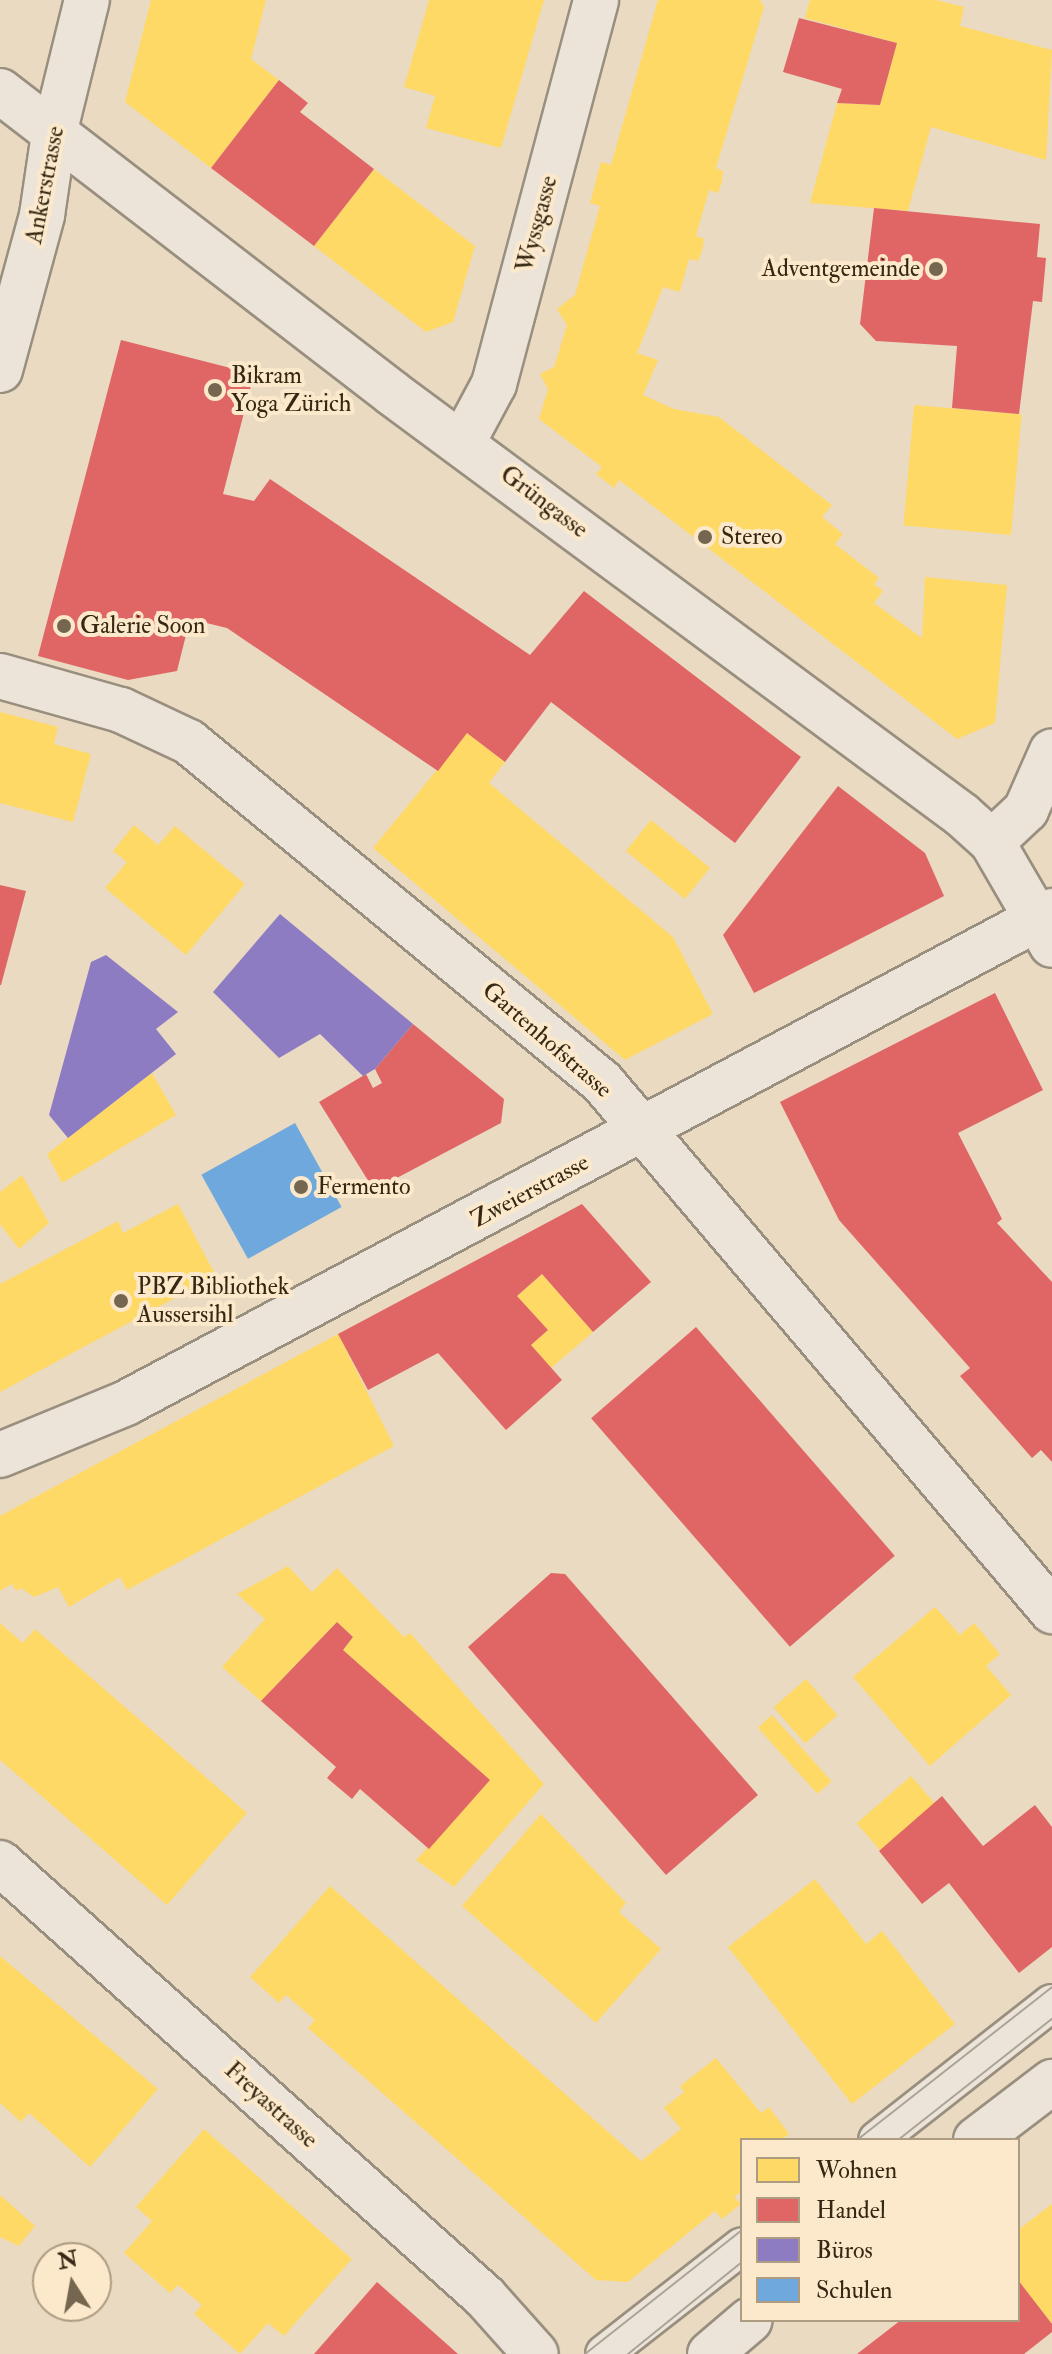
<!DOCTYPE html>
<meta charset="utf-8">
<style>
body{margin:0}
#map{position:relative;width:1052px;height:2354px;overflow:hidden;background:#e9dac1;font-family:"IM FELL Double Pica",serif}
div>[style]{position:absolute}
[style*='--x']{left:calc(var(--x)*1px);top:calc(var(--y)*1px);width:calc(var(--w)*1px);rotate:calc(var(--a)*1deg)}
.homes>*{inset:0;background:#ffd966;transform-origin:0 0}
.shops>*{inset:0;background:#e06666;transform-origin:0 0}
.offices>*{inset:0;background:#8e7cc3}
.schools>*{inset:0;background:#6fa8dc;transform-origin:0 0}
.roads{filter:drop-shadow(2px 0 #998f7f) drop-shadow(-2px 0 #998f7f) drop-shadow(0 2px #998f7f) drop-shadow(0 -2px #998f7f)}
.lane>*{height:36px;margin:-18px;padding:0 18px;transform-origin:18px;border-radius:18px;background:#ece4d8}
.street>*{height:44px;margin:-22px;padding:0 22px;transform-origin:22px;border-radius:22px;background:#ece4d8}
.secondary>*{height:44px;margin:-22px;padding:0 22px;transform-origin:22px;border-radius:22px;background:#ece4d8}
.tram>*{height:2px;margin:-1px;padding:0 1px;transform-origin:1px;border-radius:1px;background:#aaa397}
.dots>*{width:22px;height:22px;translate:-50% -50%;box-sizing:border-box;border:4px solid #fce9cc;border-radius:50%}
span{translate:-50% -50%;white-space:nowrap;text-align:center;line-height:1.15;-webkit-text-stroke:8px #fce9cc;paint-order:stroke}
.street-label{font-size:24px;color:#362712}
.poi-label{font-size:24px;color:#362712}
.right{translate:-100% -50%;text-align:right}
.left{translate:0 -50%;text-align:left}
.legend{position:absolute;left:740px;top:2138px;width:280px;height:184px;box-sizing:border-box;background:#fce9cc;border:2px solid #ad9b82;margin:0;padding:10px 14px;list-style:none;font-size:24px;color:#362712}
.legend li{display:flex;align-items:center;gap:16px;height:40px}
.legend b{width:40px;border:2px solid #ad9b82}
.north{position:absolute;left:32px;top:2242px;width:80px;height:80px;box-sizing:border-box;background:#fce9cc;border:2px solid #ad9b82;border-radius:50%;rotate:349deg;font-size:22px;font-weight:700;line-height:32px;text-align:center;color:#362712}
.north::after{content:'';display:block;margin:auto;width:28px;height:36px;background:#75664f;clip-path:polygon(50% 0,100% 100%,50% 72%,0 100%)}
</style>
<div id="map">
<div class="homes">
<i style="clip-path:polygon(151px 0,266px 0,251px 59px,279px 80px,211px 168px,125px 102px)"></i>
<i style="clip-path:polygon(429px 0,544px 0,501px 148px,426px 128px,435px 96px,404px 87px)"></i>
<i style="clip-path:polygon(658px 0,760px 0,764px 7px,716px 168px,723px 171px,722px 182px,718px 193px,709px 190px,696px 236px,704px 239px,702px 251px,698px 261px,689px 259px,680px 292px,663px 287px,637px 353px,658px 360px,643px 395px,674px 409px,719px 417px,832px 505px,822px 517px,843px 534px,835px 544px,879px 578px,874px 584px,883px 591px,874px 603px,922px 638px,925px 577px,1007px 585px,995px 723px,957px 739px,619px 480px,614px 488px,596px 474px,602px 467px,539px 419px,548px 389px,540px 374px,554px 367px,567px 325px,557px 309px,575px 295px,600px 206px,590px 203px,601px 162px,611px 165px)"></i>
<i style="clip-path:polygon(810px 0,936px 0,964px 7px,960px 26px,1052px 50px,1046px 160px,931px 127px,908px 211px,810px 203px,837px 103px,880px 105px,897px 43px,805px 18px)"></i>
<i style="clip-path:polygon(374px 169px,475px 246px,453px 322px,426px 332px,314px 246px)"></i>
<i style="left:914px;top:405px;width:108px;height:121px;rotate:5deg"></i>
<i style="clip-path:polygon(0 712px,58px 727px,54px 744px,91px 754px,73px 822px,0 803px)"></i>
<i style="clip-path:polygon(467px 733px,505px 762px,489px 783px,673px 937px,713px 1014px,625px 1060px,373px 848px)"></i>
<i style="left:651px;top:820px;width:76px;height:40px;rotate:39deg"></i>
<i style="clip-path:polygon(134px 825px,158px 845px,175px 826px,245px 884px,186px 955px,105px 888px,127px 862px,113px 851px)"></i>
<i style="clip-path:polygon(152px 1073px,176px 1115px,62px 1183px,47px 1154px)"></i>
<i style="clip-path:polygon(22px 1175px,49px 1223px,19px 1249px,0 1224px,0 1192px)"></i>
<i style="clip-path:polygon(178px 1204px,216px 1276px,0 1392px,0 1284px,118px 1221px,123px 1233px)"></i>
<i style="clip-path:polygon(542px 1274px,593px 1332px,551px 1368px,531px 1345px,548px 1330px,517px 1296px)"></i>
<i style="clip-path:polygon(338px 1334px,394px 1446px,127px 1590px,120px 1577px,69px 1607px,58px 1587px,34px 1597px,21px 1588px,16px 1591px,12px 1584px,0 1591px,0 1516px)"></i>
<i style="clip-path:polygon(288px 1566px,312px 1592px,337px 1568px,404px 1637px,410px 1633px,544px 1784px,454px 1887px,416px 1860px,490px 1780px,343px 1650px,353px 1637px,337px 1622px,261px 1701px,222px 1667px,265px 1619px,237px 1594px)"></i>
<i style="clip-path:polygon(935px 1607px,960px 1635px,974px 1623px,1000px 1654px,986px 1666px,1011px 1695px,930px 1766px,853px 1677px)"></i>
<i style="clip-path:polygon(0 1623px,23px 1643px,35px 1629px,247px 1813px,167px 1905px,0 1760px)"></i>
<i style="left:806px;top:1679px;width:48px;height:43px;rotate:49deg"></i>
<i style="left:772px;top:1715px;width:89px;height:19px;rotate:48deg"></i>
<i style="left:911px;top:1776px;width:37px;height:72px;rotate:49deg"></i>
<i style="clip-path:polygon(541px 1814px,626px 1903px,619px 1912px,661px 1949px,596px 2023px,462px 1906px)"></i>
<i style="clip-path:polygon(815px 1879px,866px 1944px,882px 1931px,955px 2024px,852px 2104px,728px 1947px)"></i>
<i style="clip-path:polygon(330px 1886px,641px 2161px,681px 2129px,664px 2108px,684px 2092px,680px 2086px,716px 2058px,761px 2113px,769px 2107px,789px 2134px,781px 2140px,742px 2140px,742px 2191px,734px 2197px,741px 2204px,722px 2219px,715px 2211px,628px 2282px,596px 2280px,308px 2028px,315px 2020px,286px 1995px,279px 2003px,250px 1977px)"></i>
<i style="clip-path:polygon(0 1956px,158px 2089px,90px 2167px,29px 2113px,21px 2122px,0 2103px)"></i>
<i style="clip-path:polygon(204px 2129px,352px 2259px,284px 2336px,268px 2323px,240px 2354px,194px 2314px,202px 2305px,178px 2285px,170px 2293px,124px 2253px,152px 2221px,136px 2207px)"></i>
<i style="clip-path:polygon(0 2195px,35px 2226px,19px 2246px,0 2237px)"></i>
<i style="clip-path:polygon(1052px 2204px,1052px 2324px,1018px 2280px,1018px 2230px)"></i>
</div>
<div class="shops">
<i style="clip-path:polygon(799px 18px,897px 43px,880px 105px,837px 103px,842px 89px,783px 72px)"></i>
<i style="clip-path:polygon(279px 80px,308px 103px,300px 112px,374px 169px,314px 246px,211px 168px)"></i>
<i style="clip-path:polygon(874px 208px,1040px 224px,1037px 257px,1046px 258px,1042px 302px,1033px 301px,1019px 414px,952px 408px,957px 346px,876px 341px,860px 324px)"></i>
<i style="clip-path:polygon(121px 340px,254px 374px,223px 494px,254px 501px,270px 479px,530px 655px,584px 591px,801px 757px,735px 843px,551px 702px,505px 762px,467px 733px,438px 771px,227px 628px,190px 619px,177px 671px,128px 680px,38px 656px)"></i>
<i style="clip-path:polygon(838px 786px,925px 853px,944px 896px,754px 993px,723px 935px)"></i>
<i style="clip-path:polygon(0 885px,26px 891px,1px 985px,0 985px)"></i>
<i style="clip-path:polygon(995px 993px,1043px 1090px,958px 1133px,1002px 1219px,997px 1223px,1052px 1282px,1052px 1462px,1041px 1450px,1032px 1458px,960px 1376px,970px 1368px,839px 1220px,780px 1102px)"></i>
<i style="clip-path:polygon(413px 1024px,504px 1099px,501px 1123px,374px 1190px,319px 1102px,366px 1074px,373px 1088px,382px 1083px,375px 1069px)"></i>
<i style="clip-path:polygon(582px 1204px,651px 1282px,593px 1332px,542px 1274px,517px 1296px,548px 1330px,531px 1345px,562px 1380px,506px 1430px,438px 1353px,368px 1390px,338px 1334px)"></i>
<i style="left:696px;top:1327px;width:303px;height:139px;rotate:49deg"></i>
<i style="clip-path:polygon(551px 1573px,565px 1574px,758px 1795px,666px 1875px,468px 1647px)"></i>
<i style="clip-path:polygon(337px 1622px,353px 1637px,343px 1650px,490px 1780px,429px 1849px,360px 1789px,352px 1799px,327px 1778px,336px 1767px,261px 1701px)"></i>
<i style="clip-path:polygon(942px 1796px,983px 1846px,1035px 1805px,1052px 1827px,1052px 1947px,1019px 1973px,949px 1883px,922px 1904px,879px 1851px)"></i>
<i style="clip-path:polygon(1018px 2280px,1052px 2324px,1052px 2332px,1024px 2354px,857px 2354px,901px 2320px,1018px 2320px)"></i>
<i style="clip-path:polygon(377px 2282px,458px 2354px,314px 2354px)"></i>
</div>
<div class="offices">
<i style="clip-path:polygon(280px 914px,413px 1024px,375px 1069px,363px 1076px,320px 1034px,279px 1058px,213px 992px)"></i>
<i style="clip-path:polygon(106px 955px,178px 1012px,156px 1029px,176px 1054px,68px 1138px,49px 1115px,91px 962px)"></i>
</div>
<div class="schools">
<i style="left:295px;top:1123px;width:96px;height:107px;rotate:61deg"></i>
</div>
<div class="roads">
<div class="lane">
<i style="--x:877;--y:2140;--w:222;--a:-38.1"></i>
<i style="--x:604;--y:2354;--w:175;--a:-38"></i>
</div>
<div class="street">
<i style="--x:0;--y:91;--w:495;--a:37.6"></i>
<i style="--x:392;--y:393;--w:709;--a:36.51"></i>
<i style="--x:962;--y:815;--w:40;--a:42"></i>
<i style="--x:992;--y:842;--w:119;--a:59.8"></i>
<i style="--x:0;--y:370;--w:161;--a:-74.8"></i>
<i style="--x:42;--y:215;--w:82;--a:-81.6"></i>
<i style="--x:54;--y:134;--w:138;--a:-76.2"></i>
<i style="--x:463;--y:442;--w:66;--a:-61.9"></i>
<i style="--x:494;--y:384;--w:397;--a:-75.1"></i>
<i style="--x:0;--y:676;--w:126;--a:15.7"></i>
<i style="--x:121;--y:710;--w:75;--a:25.2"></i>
<i style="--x:189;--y:742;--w:535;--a:39.46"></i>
<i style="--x:602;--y:1082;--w:695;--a:49.61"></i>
<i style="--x:992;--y:842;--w:47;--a:-43.3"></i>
<i style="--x:1026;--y:810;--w:64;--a:-66.2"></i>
<i style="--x:0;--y:1863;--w:651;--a:41.82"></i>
<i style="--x:485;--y:2297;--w:76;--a:48.2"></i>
</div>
<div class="secondary">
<i style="--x:0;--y:1455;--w:136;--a:-22.4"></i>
<i style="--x:126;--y:1403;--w:1049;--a:-27.98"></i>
<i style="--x:976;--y:2140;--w:96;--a:-37.3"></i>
<i style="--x:710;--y:2354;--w:52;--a:-40.4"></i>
</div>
</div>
<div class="tram">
<i style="--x:857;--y:2140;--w:248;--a:-38.1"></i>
<i style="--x:898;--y:2140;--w:196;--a:-38.2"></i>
<i style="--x:585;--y:2354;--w:200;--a:-38.3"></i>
<i style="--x:628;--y:2354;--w:146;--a:-38.9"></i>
</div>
<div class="dots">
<i style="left:936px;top:269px;background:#75664f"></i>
<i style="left:215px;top:390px;background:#75664f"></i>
<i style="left:705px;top:537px;background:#75664f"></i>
<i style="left:64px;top:626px;background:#75664f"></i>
<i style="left:301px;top:1187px;background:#75664f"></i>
<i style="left:121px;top:1301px;background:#75664f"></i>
</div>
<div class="street-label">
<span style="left:45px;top:185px;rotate:-79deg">Ankerstrasse</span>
<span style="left:537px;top:224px;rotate:-75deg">Wyssgasse</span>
<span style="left:544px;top:502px;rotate:37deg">Grüngasse</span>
<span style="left:547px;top:1040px;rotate:41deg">Gartenhofstrasse</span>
<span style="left:530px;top:1191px;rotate:-28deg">Zweierstrasse</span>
<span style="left:271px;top:2105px;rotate:42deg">Freyastrasse</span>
</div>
<div class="poi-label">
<span class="right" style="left:920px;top:269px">Adventgemeinde</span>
<span class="left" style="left:231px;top:390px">Bikram<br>Yoga Zürich</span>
<span class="left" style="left:721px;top:537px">Stereo</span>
<span class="left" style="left:80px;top:626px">Galerie Soon</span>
<span class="left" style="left:317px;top:1187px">Fermento</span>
<span class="left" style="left:137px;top:1301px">PBZ Bibliothek<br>Aussersihl</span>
</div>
<ul class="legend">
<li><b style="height:22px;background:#ffd966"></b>Wohnen</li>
<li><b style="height:22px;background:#e06666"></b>Handel</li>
<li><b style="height:22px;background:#8e7cc3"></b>Büros</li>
<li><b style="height:22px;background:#6fa8dc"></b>Schulen</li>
</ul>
<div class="north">N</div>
</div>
